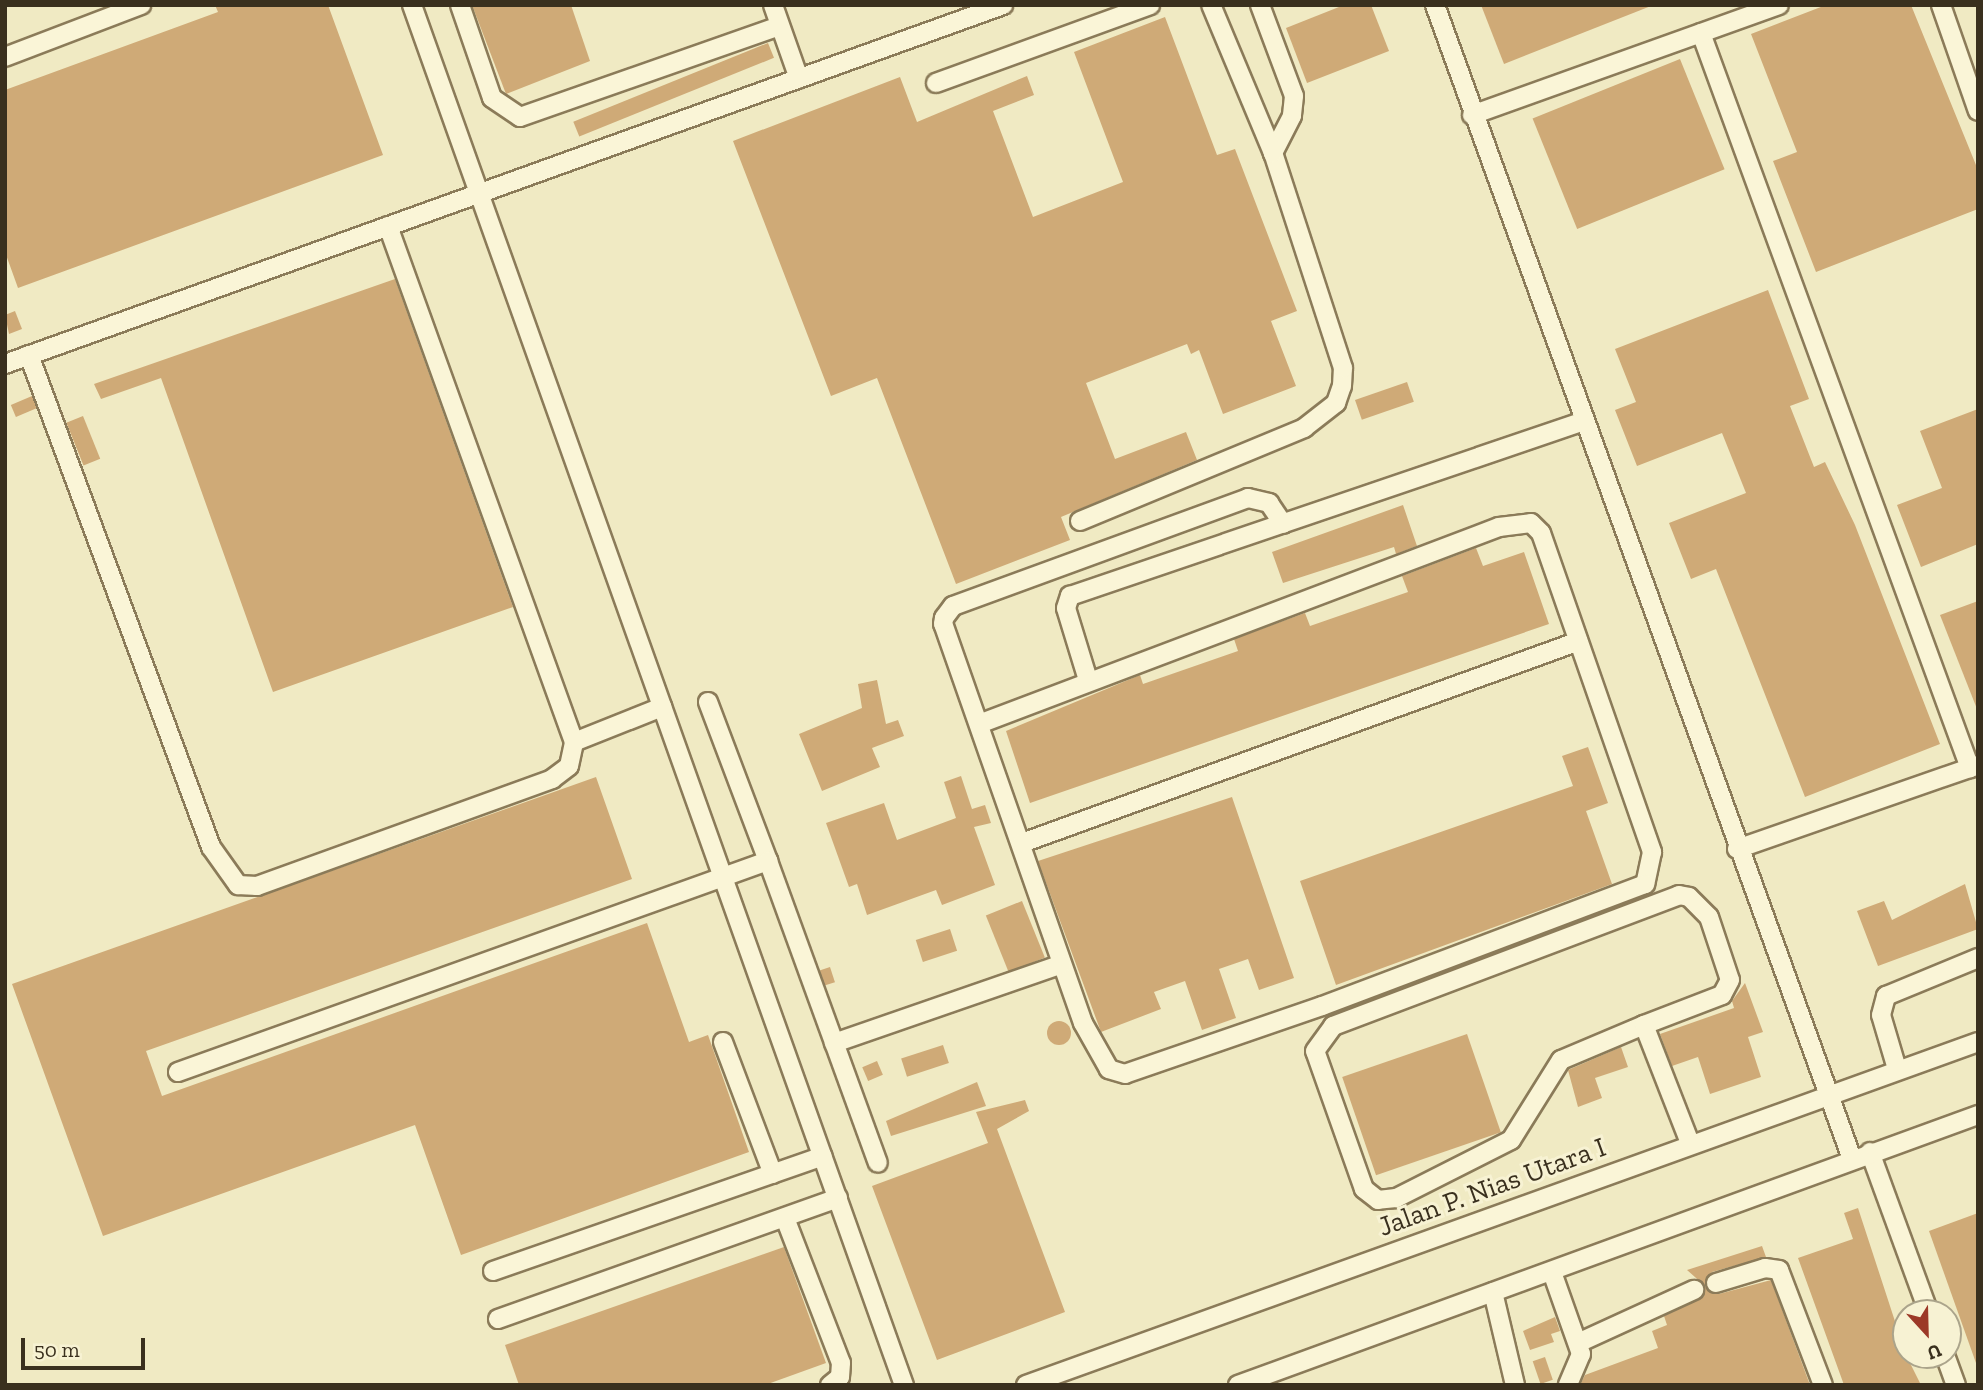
<!DOCTYPE html>
<style>
body{margin:0}
#map{position:relative;width:1983px;height:1390px;overflow:hidden;background:#f0eac3;font-family:"Zilla Slab",serif}
div>[style]{position:absolute}
[style*='--x']{left:calc(var(--x)*1px);top:calc(var(--y)*1px);width:calc(var(--w)*1px);rotate:calc(var(--a)*1deg)}
.building>*{inset:0;background:#cfaa77;transform-origin:0 0}
.round{border-radius:50%}
.roads{filter:drop-shadow(2px 0 #8b7b59) drop-shadow(-2px 0 #8b7b59) drop-shadow(0 2px #8b7b59) drop-shadow(0 -2px #8b7b59)}
.minor>*{height:18px;margin:-9px;padding:0 9px;transform-origin:9px;border-radius:9px;background:#faf5d7}
span{translate:-50% -50%;white-space:nowrap;text-align:center;line-height:1.15;-webkit-text-stroke:6px #f7f2d3;paint-order:stroke}
.street-label{font-size:28px;color:#3a301e}
.frame{position:absolute;inset:0;border:7px solid #3a301e;pointer-events:none}
.north{position:absolute;left:1892px;top:1299px;width:70px;height:70px;box-sizing:border-box;background:#f7f2d3;border:2px solid #aba48b;border-radius:50%;rotate:158deg;font-size:19px;font-weight:700;line-height:28px;text-align:center;color:#3a301e}
.north::after{content:'';display:block;margin:auto;width:24px;height:32px;background:#9c3927;clip-path:polygon(50% 0,100% 100%,50% 72%,0 100%)}
.scale{position:absolute;left:21px;top:1338px;width:124px;height:32px;box-sizing:border-box;border:4px solid #3a301e;border-top:0;padding-left:9px;font-size:21px;line-height:24px;white-space:nowrap;color:#3a301e;-webkit-text-stroke:5px #f7f2d3;paint-order:stroke}
</style>
<div id="map">
<div class="building">
<i style="clip-path:polygon(215px 5px,328px 5px,383px 155px,18px 288px,5px 252px,5px 90px,218px 12px)"></i>
<i style="clip-path:polygon(472px 5px,571px 5px,590px 61px,506px 94px)"></i>
<i style="clip-path:polygon(1344px 5px,1371px 5px,1389px 51px,1307px 83px,1286px 28px)"></i>
<i style="clip-path:polygon(1481px 5px,1651px 5px,1651px 6px,1504px 64px)"></i>
<i style="clip-path:polygon(1826px 5px,1911px 5px,1978px 170px,1978px 209px,1816px 272px,1773px 161px,1797px 152px,1751px 34px)"></i>
<i style="clip-path:polygon(1165px 17px,1217px 155px,1235px 149px,1297px 311px,1271px 321px,1296px 386px,1223px 414px,1199px 350px,1191px 354px,1187px 344px,1086px 383px,1115px 459px,1186px 432px,1197px 460px,1061px 517px,1070px 540px,956px 584px,877px 378px,831px 396px,733px 141px,900px 77px,917px 122px,1027px 76px,1034px 95px,993px 111px,1033px 217px,1123px 182px,1074px 52px)"></i>
<i style="left:768px;top:43px;width:16px;height:210px;rotate:68deg"></i>
<i style="left:1680px;top:59px;width:119px;height:159px;rotate:68deg"></i>
<i style="clip-path:polygon(395px 279px,513px 607px,273px 692px,161px 378px,101px 399px,94px 384px)"></i>
<i style="clip-path:polygon(1768px 290px,1809px 399px,1790px 406px,1814px 467px,1825px 462px,1855px 525px,1940px 744px,1805px 797px,1716px 569px,1691px 579px,1669px 523px,1746px 493px,1722px 433px,1637px 466px,1615px 410px,1636px 402px,1615px 349px)"></i>
<i style="clip-path:polygon(15px 311px,22px 329px,9px 334px,5px 315px)"></i>
<i style="left:1407px;top:382px;width:21px;height:55px;rotate:71deg"></i>
<i style="left:32px;top:396px;width:13px;height:23px;rotate:67deg"></i>
<i style="clip-path:polygon(1978px 409px,1978px 544px,1921px 567px,1897px 505px,1942px 488px,1920px 431px)"></i>
<i style="left:83px;top:416px;width:46px;height:18px;rotate:68deg"></i>
<i style="clip-path:polygon(1403px 505px,1417px 546px,1396px 554px,1394px 547px,1283px 583px,1272px 552px)"></i>
<i style="clip-path:polygon(1476px 548px,1483px 566px,1524px 552px,1549px 624px,1030px 803px,1006px 731px,1140px 675px,1143px 684px,1238px 651px,1234px 639px,1305px 613px,1310px 626px,1408px 592px,1402px 576px)"></i>
<i style="clip-path:polygon(1978px 601px,1978px 709px,1977px 709px,1940px 615px)"></i>
<i style="clip-path:polygon(877px 680px,886px 724px,898px 720px,904px 736px,872px 748px,880px 767px,822px 791px,799px 734px,862px 708px,858px 684px)"></i>
<i style="clip-path:polygon(1588px 747px,1608px 803px,1586px 811px,1612px 884px,1336px 985px,1300px 881px,1573px 786px,1562px 756px)"></i>
<i style="clip-path:polygon(961px 776px,972px 809px,985px 805px,991px 823px,974px 827px,995px 885px,942px 905px,936px 890px,867px 915px,857px 884px,849px 887px,826px 823px,884px 803px,897px 840px,956px 818px,944px 782px)"></i>
<i style="clip-path:polygon(596px 777px,632px 879px,146px 1051px,162px 1096px,647px 923px,689px 1042px,708px 1035px,749px 1152px,461px 1255px,415px 1125px,103px 1236px,12px 984px)"></i>
<i style="clip-path:polygon(1232px 797px,1294px 978px,1259px 990px,1248px 959px,1219px 969px,1236px 1018px,1202px 1030px,1185px 981px,1154px 992px,1161px 1009px,1101px 1032px,1038px 861px)"></i>
<i style="clip-path:polygon(1965px 884px,1978px 929px,1878px 966px,1857px 911px,1884px 901px,1892px 920px)"></i>
<i style="left:1022px;top:901px;width:61px;height:39px;rotate:68deg"></i>
<i style="left:950px;top:929px;width:23px;height:36px;rotate:72deg"></i>
<i style="left:830px;top:967px;width:16px;height:11px;rotate:72deg"></i>
<i style="clip-path:polygon(1745px 983px,1763px 1032px,1748px 1037px,1761px 1077px,1710px 1094px,1698px 1057px,1672px 1066px,1660px 1034px,1734px 1008px,1732px 1001px)"></i>
<i class="round" style="left:1047px;top:1021px;width:24px;height:24px"></i>
<i style="left:1467px;top:1034px;width:104px;height:132px;rotate:71deg"></i>
<i style="left:943px;top:1045px;width:19px;height:44px;rotate:72deg"></i>
<i style="clip-path:polygon(1621px 1047px,1628px 1067px,1595px 1078px,1602px 1098px,1578px 1107px,1568px 1070px)"></i>
<i style="left:877px;top:1061px;width:15px;height:16px;rotate:67deg"></i>
<i style="clip-path:polygon(977px 1082px,986px 1106px,891px 1136px,886px 1121px)"></i>
<i style="clip-path:polygon(1025px 1100px,1029px 1111px,997px 1129px,1065px 1312px,937px 1360px,872px 1186px,988px 1143px,976px 1112px)"></i>
<i style="clip-path:polygon(1858px 1208px,1906px 1355px,1921px 1385px,1844px 1385px,1798px 1258px,1853px 1239px,1844px 1213px)"></i>
<i style="clip-path:polygon(1978px 1213px,1978px 1363px,1976px 1363px,1929px 1231px)"></i>
<i style="clip-path:polygon(1762px 1246px,1766px 1257px,1712px 1272px,1705px 1287px,1719px 1294px,1771px 1280px,1810px 1385px,1580px 1385px,1585px 1375px,1658px 1348px,1652px 1331px,1667px 1325px,1664px 1316px,1704px 1296px,1704px 1285px,1687px 1270px)"></i>
<i style="clip-path:polygon(784px 1247px,826px 1363px,765px 1385px,519px 1385px,505px 1345px)"></i>
<i style="clip-path:polygon(1555px 1317px,1560px 1331px,1551px 1334px,1554px 1342px,1530px 1350px,1523px 1331px)"></i>
<i style="left:1545px;top:1357px;width:24px;height:13px;rotate:71deg"></i>
</div>
<div class="roads">
<div class="minor">
<i style="--x:412;--y:5;--w:1465;--a:70.38"></i>
<i style="--x:460;--y:5;--w:98;--a:71"></i>
<i style="--x:492;--y:98;--w:34;--a:34"></i>
<i style="--x:520;--y:117;--w:275;--a:-19.3"></i>
<i style="--x:773;--y:5;--w:78;--a:70.6"></i>
<i style="--x:1260;--y:5;--w:97;--a:69.5"></i>
<i style="--x:1294;--y:96;--w:20;--a:96"></i>
<i style="--x:1292;--y:116;--w:42;--a:117.2"></i>
<i style="--x:1435;--y:5;--w:1227;--a:70.13"></i>
<i style="--x:1941;--y:5;--w:112;--a:70.8"></i>
<i style="--x:1701;--y:33;--w:783;--a:69.9"></i>
<i style="--x:5;--y:57;--w:146;--a:-20.9"></i>
<i style="--x:936;--y:83;--w:228;--a:-20"></i>
<i style="--x:1472;--y:115;--w:326;--a:-19.7"></i>
<i style="--x:388;--y:226;--w:548;--a:70.18"></i>
<i style="--x:574;--y:742;--w:95;--a:-21.7"></i>
<i style="--x:29;--y:355;--w:525;--a:69.7"></i>
<i style="--x:211;--y:847;--w:47;--a:54.6"></i>
<i style="--x:238;--y:885;--w:19;--a:3"></i>
<i style="--x:257;--y:886;--w:314;--a:-19.9"></i>
<i style="--x:552;--y:779;--w:21;--a:-37"></i>
<i style="--x:569;--y:766;--w:25;--a:-78"></i>
<i style="--x:5;--y:364;--w:1061;--a:-19.78"></i>
<i style="--x:1080;--y:521;--w:243;--a:-22.5"></i>
<i style="--x:1304;--y:428;--w:41;--a:-38"></i>
<i style="--x:1336;--y:403;--w:18;--a:-71"></i>
<i style="--x:1342;--y:386;--w:18;--a:-87"></i>
<i style="--x:1343;--y:368;--w:226;--a:-108"></i>
<i style="--x:1273;--y:153;--w:160;--a:-112.7"></i>
<i style="--x:1088;--y:680;--w:75;--a:-107"></i>
<i style="--x:1066;--y:608;--w:13;--a:-72"></i>
<i style="--x:1070;--y:596;--w:540;--a:-18.8"></i>
<i style="--x:708;--y:702;--w:170;--a:69.3"></i>
<i style="--x:979;--y:724;--w:556;--a:-20.75"></i>
<i style="--x:1499;--y:527;--w:32;--a:-7"></i>
<i style="--x:1531;--y:523;--w:14;--a:45"></i>
<i style="--x:1541;--y:533;--w:338;--a:70.8"></i>
<i style="--x:1652;--y:852;--w:33;--a:102"></i>
<i style="--x:1645;--y:884;--w:345;--a:159.3"></i>
<i style="--x:1322;--y:1006;--w:208;--a:161"></i>
<i style="--x:1125;--y:1074;--w:17;--a:-163"></i>
<i style="--x:1109;--y:1069;--w:53;--a:-119.5"></i>
<i style="--x:1083;--y:1023;--w:423;--a:-109.3"></i>
<i style="--x:943;--y:624;--w:6;--a:-81"></i>
<i style="--x:944;--y:618;--w:15;--a:-53"></i>
<i style="--x:953;--y:606;--w:314;--a:-20.1"></i>
<i style="--x:1248;--y:498;--w:22;--a:13"></i>
<i style="--x:1269;--y:503;--w:25;--a:56"></i>
<i style="--x:1022;--y:843;--w:592;--a:-19.93"></i>
<i style="--x:1737;--y:849;--w:255;--a:-19.2"></i>
<i style="--x:1644;--y:1025;--w:90;--a:157.1"></i>
<i style="--x:1561;--y:1060;--w:94;--a:122"></i>
<i style="--x:1511;--y:1140;--w:129;--a:153.2"></i>
<i style="--x:1396;--y:1198;--w:18;--a:174"></i>
<i style="--x:1378;--y:1200;--w:18;--a:-142"></i>
<i style="--x:1364;--y:1189;--w:146;--a:-109.5"></i>
<i style="--x:1315;--y:1051;--w:31;--a:-54"></i>
<i style="--x:1333;--y:1026;--w:370;--a:-20.7"></i>
<i style="--x:1679;--y:895;--w:10;--a:11"></i>
<i style="--x:1689;--y:897;--w:28;--a:45"></i>
<i style="--x:1709;--y:917;--w:66;--a:71.6"></i>
<i style="--x:1730;--y:980;--w:17;--a:118"></i>
<i style="--x:1722;--y:995;--w:84;--a:159"></i>
<i style="--x:1644;--y:1025;--w:127;--a:68.7"></i>
<i style="--x:723;--y:1042;--w:141;--a:69.3"></i>
<i style="--x:834;--y:1043;--w:241;--a:-19.1"></i>
<i style="--x:1897;--y:1069;--w:56;--a:-106.5"></i>
<i style="--x:1881;--y:1015;--w:20;--a:-75"></i>
<i style="--x:1886;--y:996;--w:100;--a:-22.4"></i>
<i style="--x:178;--y:1072;--w:627;--a:-19.68"></i>
<i style="--x:768;--y:861;--w:321;--a:70"></i>
<i style="--x:1870;--y:1152;--w:171;--a:69.9"></i>
<i style="--x:785;--y:1218;--w:155;--a:68.9"></i>
<i style="--x:841;--y:1363;--w:14;--a:94"></i>
<i style="--x:840;--y:1377;--w:13;--a:141"></i>
<i style="--x:493;--y:1271;--w:349;--a:-19.2"></i>
<i style="--x:1552;--y:1272;--w:87;--a:70.5"></i>
<i style="--x:1581;--y:1354;--w:34;--a:113"></i>
<i style="--x:1716;--y:1283;--w:51;--a:-17"></i>
<i style="--x:1765;--y:1268;--w:14;--a:8"></i>
<i style="--x:1779;--y:1270;--w:123;--a:69.1"></i>
<i style="--x:1493;--y:1292;--w:96;--a:76.7"></i>
<i style="--x:498;--y:1319;--w:361;--a:-19.6"></i>
<i style="--x:1578;--y:1343;--w:128;--a:-24.6"></i>
<i style="--x:1945;--y:1355;--w:32;--a:70"></i>
<i style="--x:1026;--y:1385;--w:1012;--a:-19.81"></i>
<i style="--x:1238;--y:1385;--w:788;--a:-20.05"></i>
</div>
</div>
<div class="street-label">
<span style="left:1492px;top:1187px;rotate:-20deg">Jalan P. Nias Utara I</span>
</div>
<div class="frame"></div>
<div class="north">U</div>
<div class="scale">50 m</div>
</div>
